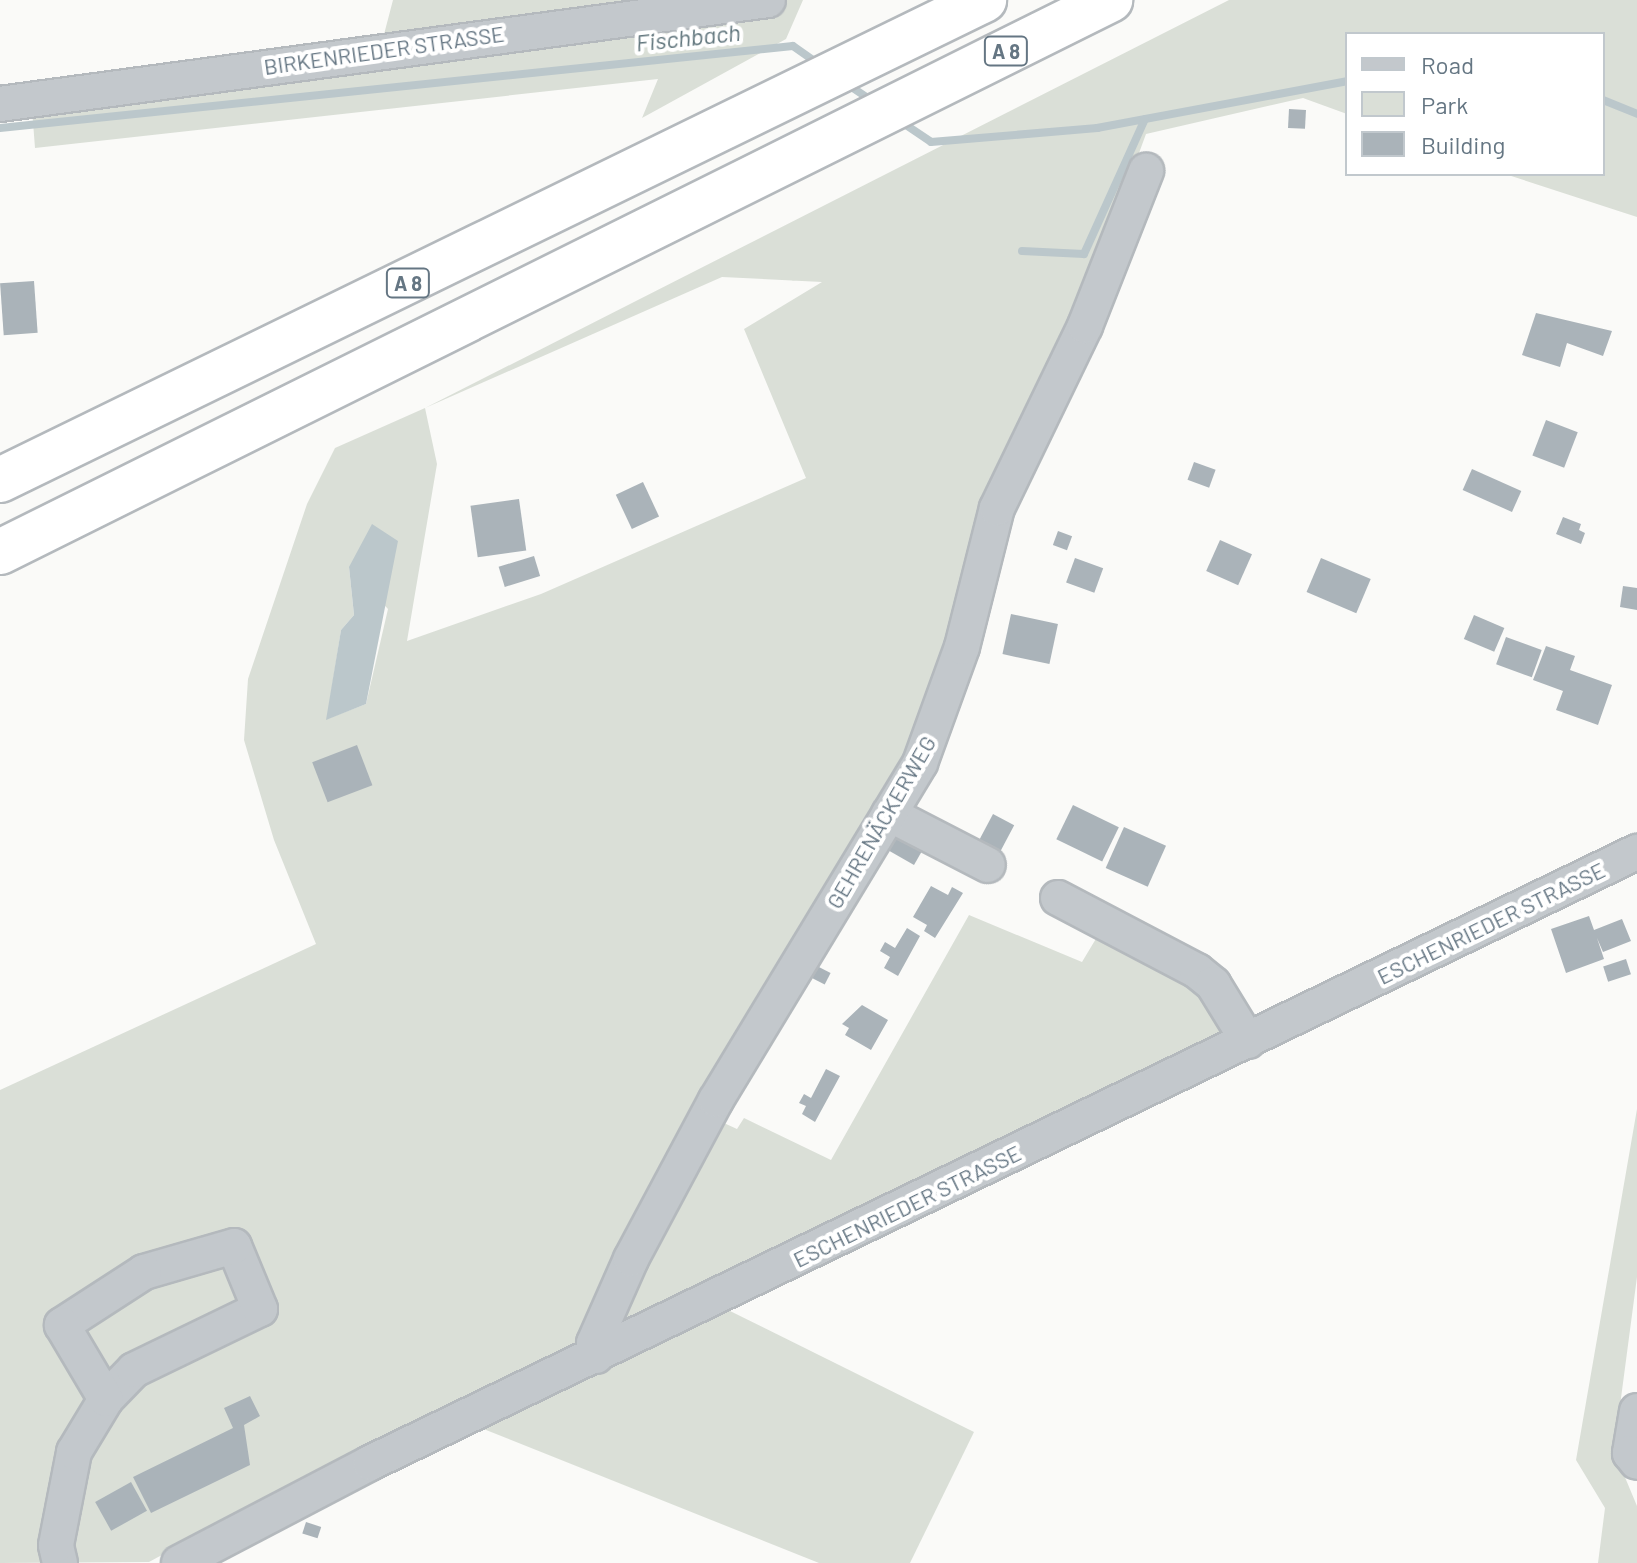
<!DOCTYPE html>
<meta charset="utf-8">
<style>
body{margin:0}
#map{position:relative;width:1637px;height:1563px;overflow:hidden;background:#fafaf8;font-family:Barlow,sans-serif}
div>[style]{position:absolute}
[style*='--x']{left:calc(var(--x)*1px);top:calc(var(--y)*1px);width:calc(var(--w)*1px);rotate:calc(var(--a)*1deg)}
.green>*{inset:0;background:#dadfd7}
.water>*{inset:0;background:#bbc7cb}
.stream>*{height:8px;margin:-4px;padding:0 4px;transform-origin:4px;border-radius:4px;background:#bbc7cb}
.building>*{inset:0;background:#aab3b9;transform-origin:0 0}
.roads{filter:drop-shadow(2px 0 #b4b9bd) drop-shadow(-2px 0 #b4b9bd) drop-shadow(0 2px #b4b9bd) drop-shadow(0 -2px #b4b9bd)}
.minor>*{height:34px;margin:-17px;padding:0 17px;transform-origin:17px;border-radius:17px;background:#c3c8cc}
.highway>*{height:44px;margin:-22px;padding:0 22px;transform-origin:22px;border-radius:22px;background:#fff}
span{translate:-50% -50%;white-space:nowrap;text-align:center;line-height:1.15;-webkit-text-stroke:8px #fff;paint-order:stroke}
.shield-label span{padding:2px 6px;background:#fff;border:2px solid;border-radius:6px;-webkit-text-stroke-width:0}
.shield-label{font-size:20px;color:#657683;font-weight:700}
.street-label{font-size:22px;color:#657683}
.water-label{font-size:24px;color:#60757c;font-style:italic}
.legend{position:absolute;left:1345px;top:32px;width:260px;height:144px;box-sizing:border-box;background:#fff;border:2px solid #c1c8cd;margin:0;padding:10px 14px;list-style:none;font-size:24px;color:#657683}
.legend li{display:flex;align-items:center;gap:16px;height:40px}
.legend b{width:40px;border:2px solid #c1c8cd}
</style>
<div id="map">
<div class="green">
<i style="clip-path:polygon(393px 0,803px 0,786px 39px,642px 118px,658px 79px,35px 148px,32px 109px,376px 65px)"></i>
<i style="clip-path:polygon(evenodd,1229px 0,1637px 0,1637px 217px,1505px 174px,1603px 174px,1603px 34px,1347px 34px,1347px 114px,1303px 98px,1146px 134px,931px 719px,585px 1336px,575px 1347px,348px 1454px,149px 1562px,0 1563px,0 1090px,316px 944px,274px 840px,244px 740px,248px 679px,307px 504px,335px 448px,425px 408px,1229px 0,722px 277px,822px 282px,744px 329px,806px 478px,541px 594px,407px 641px,437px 464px,425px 408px,722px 277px,1229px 0,349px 567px,388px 609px,366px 704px,327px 719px,341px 630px,354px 615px,349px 567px)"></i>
<i style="clip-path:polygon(969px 915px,1082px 962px,1097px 937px,1197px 980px,1224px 1032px,614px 1330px,713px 1118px,737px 1129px,744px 1118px,831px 1160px)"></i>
<i style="clip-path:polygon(1637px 1109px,1637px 1277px,1614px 1451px,1637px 1506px,1637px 1563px,1598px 1563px,1605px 1508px,1576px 1460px)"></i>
<i style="clip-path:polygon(728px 1310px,974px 1432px,910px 1563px,819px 1563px,481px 1428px)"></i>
</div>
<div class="water">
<i style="clip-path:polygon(372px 524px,398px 541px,366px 704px,326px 720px,341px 630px,354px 615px,349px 567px)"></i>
</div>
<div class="stream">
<i style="--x:847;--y:84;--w:30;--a:34"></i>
<i style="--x:1603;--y:100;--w:37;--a:22"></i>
<i style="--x:900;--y:121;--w:37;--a:34"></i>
<i style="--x:931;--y:142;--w:167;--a:-4.8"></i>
<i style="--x:1097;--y:128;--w:254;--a:-10.6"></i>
<i style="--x:0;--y:128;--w:797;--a:-5.9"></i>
<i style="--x:793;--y:46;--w:33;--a:35"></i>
<i style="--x:1022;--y:251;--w:62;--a:2.8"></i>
<i style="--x:1084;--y:254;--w:148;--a:-65.7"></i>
</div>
<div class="building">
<i style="left:1289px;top:109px;width:17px;height:19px;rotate:3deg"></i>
<i style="left:34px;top:281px;width:52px;height:34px;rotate:86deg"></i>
<i style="clip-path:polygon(1536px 313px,1612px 331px,1603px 356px,1567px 343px,1560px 367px,1522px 355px)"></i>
<i style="left:1546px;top:420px;width:34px;height:38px;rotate:21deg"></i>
<i style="left:1194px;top:462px;width:23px;height:19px;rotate:20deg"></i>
<i style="left:1472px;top:469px;width:54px;height:23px;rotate:24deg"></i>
<i style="left:643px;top:482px;width:38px;height:30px;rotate:65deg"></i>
<i style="left:519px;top:499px;width:52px;height:49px;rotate:82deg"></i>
<i style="clip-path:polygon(1563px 517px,1581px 524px,1579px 530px,1585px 533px,1581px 544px,1556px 534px)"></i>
<i style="left:1058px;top:531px;width:15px;height:15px;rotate:20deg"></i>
<i style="left:1220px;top:540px;width:35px;height:34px;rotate:24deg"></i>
<i style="left:534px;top:556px;width:21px;height:37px;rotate:73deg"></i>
<i style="left:1075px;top:558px;width:30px;height:26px;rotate:20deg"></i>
<i style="left:1321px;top:558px;width:54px;height:37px;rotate:23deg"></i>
<i style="clip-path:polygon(1623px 586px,1637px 588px,1637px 610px,1620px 607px)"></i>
<i style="left:1011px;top:614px;width:48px;height:41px;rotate:12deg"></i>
<i style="left:1474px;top:615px;width:33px;height:26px;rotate:23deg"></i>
<i style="left:1506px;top:637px;width:38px;height:29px;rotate:20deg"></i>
<i style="clip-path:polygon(1546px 646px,1575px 656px,1570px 670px,1612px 685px,1598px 725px,1556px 710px,1563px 691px,1533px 680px)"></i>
<i style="left:357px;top:745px;width:43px;height:48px;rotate:69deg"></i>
<i style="left:1073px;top:805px;width:51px;height:38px;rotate:26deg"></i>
<i style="left:993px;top:814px;width:24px;height:33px;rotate:28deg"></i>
<i style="left:1124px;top:827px;width:46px;height:45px;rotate:24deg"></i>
<i style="clip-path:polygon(896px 833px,926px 844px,914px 865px,886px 849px)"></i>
<i style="clip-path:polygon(931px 886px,948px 895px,952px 887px,963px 893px,935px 938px,924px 931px,927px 925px,913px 917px)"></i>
<i style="clip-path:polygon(1589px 916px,1594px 930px,1622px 919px,1631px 941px,1603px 952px,1597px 938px,1604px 959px,1566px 973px,1551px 929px)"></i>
<i style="clip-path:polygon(907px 928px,920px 936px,898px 976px,884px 968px,890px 957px,880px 951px,885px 942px,895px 948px)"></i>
<i style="left:1626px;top:959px;width:16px;height:24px;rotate:72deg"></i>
<i style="left:811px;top:963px;width:22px;height:13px;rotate:27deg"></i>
<i style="clip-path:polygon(862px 1005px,888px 1020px,871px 1050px,845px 1035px,849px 1028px,842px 1024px)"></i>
<i style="clip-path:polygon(826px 1069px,840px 1076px,815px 1122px,802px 1114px,806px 1106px,799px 1103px,804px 1094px,811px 1098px)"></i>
<i style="clip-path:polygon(250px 1396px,260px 1416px,244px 1425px,250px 1465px,151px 1513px,133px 1477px,233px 1428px,224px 1408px)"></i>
<i style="left:131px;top:1482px;width:33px;height:41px;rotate:61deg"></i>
<i style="left:306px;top:1522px;width:16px;height:12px;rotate:18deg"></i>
</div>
<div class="roads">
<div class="minor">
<i style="--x:0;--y:104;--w:775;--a:-7.71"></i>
<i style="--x:889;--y:814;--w:111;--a:27.3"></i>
<i style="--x:1058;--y:898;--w:157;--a:27.7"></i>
<i style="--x:1197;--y:971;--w:21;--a:39"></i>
<i style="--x:1213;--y:984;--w:67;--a:58.4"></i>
<i style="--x:596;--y:1356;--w:13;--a:-99"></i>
<i style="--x:594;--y:1343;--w:92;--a:-66.2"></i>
<i style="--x:631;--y:1259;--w:180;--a:-61.9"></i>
<i style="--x:716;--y:1100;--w:394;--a:-58.8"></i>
<i style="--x:920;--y:763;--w:123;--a:-70.1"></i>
<i style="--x:962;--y:647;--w:143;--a:-75.9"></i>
<i style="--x:997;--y:508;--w:202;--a:-64.2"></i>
<i style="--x:1085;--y:326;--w:167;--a:-68.5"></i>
<i style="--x:1637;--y:1411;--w:43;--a:99.5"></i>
<i style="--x:1630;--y:1453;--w:11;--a:52"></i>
<i style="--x:60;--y:1563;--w:18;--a:-103"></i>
<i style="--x:56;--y:1545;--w:95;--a:-79"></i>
<i style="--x:74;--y:1452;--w:62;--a:-58.9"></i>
<i style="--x:106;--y:1399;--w:40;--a:-46"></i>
<i style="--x:134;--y:1370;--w:140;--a:-25.8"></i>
<i style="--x:260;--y:1309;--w:68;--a:-112.4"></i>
<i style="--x:234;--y:1246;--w:94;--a:163.9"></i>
<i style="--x:144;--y:1272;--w:98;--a:147.1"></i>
<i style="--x:62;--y:1325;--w:86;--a:59.3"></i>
<i style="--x:179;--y:1563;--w:216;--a:-27.6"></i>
<i style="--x:370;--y:1463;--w:1407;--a:-25.75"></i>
</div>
<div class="highway">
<i style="--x:0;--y:480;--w:1095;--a:-26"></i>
<i style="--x:0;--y:552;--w:1240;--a:-26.44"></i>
</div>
</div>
<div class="shield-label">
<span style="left:1006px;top:51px">A 8</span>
<span style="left:408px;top:283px">A 8</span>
</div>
<div class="street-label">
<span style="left:384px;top:50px;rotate:-8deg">BIRKENRIEDER STRASSE</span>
<span style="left:881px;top:822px;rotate:-60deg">GEHRENÄCKERWEG</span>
<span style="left:1491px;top:923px;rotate:-26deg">ESCHENRIEDER STRASSE</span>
<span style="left:907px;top:1206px;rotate:-26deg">ESCHENRIEDER STRASSE</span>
</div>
<div class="water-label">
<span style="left:688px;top:37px;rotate:-6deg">Fischbach</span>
</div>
<ul class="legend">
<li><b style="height:10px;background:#c3c8cc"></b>Road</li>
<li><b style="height:22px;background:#dadfd7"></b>Park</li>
<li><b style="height:22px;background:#aab3b9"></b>Building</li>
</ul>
</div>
